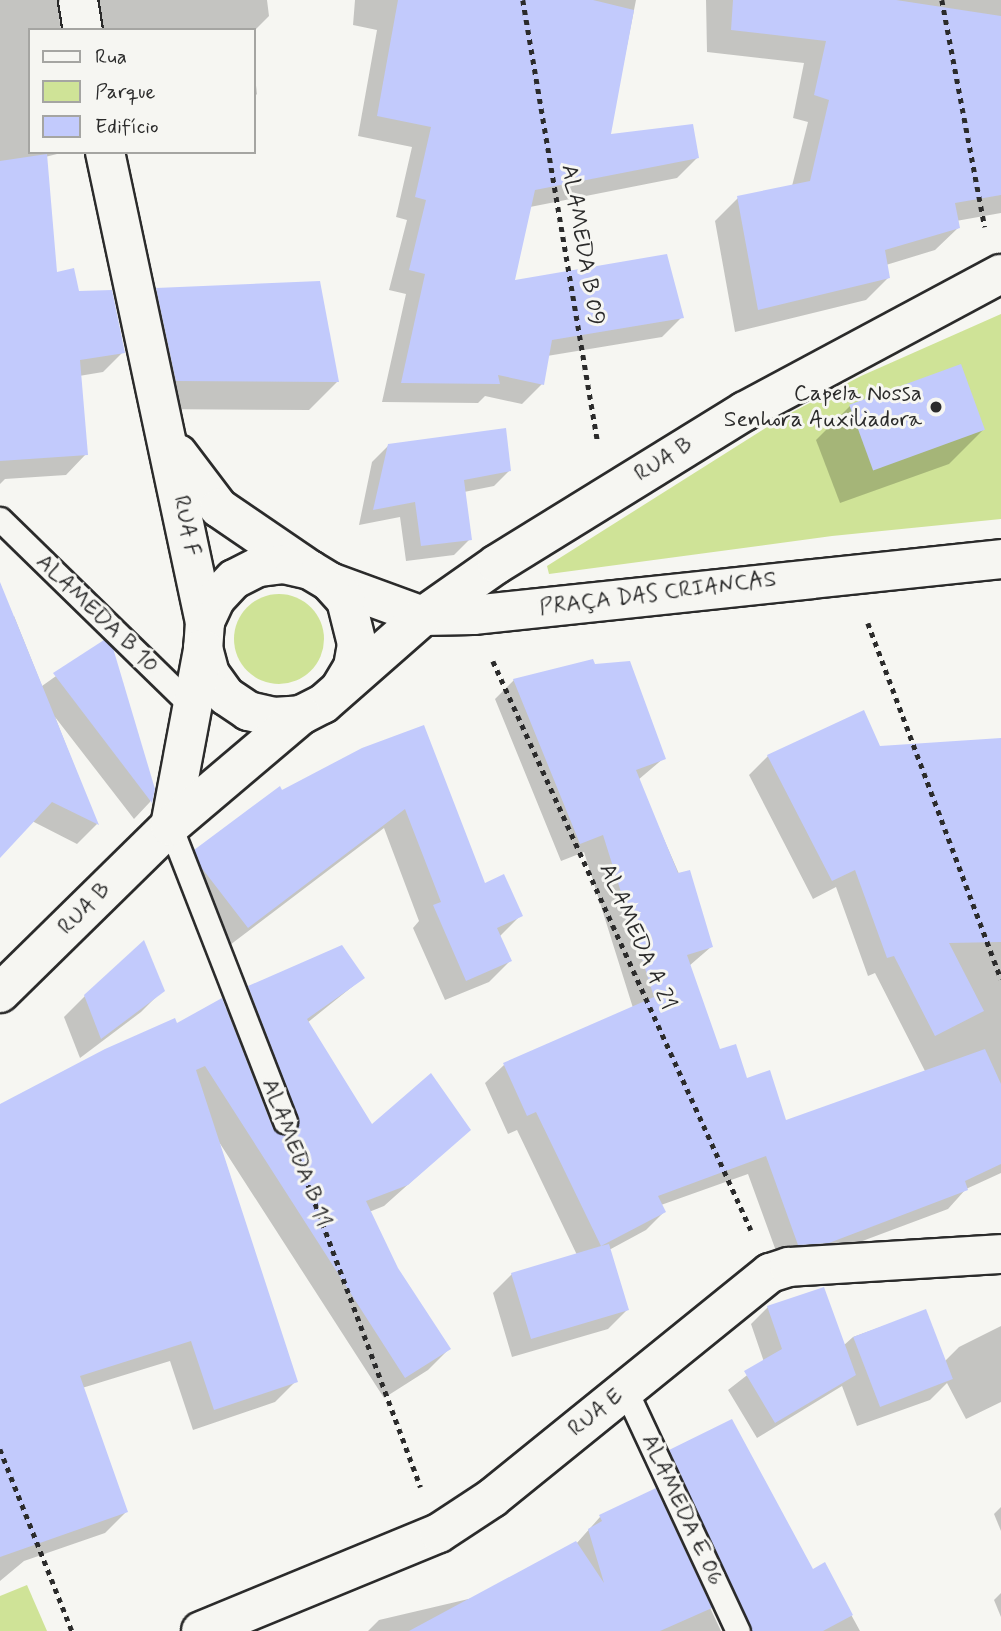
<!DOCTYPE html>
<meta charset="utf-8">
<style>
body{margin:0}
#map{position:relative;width:1001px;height:1631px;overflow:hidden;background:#f6f6f2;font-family:Mynerve,sans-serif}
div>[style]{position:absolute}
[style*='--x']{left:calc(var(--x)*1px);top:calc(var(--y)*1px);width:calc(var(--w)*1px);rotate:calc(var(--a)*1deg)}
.green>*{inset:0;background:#cfe397}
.round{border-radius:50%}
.shadow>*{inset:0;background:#0003}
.building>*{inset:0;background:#c2cafc;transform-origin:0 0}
.path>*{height:4.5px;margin-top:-2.25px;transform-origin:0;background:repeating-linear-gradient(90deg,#2b2b2b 0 5px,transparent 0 10px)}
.roads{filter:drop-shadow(2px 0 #2b2b2b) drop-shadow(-2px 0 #2b2b2b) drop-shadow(0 2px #2b2b2b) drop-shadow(0 -2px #2b2b2b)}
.service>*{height:23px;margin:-11.5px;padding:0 11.5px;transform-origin:11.5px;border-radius:11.5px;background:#f6f6f2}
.minor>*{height:38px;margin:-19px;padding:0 19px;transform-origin:19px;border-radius:19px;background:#f6f6f2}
.tertiary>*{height:38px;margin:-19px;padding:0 19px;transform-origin:19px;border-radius:19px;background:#f6f6f2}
.dots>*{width:19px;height:19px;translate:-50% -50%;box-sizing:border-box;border:4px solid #f6f6f2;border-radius:50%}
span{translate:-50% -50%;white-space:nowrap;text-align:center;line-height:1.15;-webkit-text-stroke:6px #f6f6f2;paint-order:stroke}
.street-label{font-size:23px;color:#2b2b2b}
.poi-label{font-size:23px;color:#2b2b2b}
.right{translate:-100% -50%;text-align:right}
.legend{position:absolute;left:28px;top:28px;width:228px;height:126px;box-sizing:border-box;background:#f6f6f2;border:2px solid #a5a5a2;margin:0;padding:9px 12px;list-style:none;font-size:21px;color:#2b2b2b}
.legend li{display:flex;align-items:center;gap:14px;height:35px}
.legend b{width:35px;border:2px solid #a5a5a2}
</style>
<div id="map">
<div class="green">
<i style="clip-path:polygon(1001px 314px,1001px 519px,832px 536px,549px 574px,547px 566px,783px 417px,861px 376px)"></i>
<i class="round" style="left:234px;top:594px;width:90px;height:90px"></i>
<i style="clip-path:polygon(27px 1585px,47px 1631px,0 1631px,0 1596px)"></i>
</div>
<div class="shadow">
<i style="clip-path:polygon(0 0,57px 0,61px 30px,30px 30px,30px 152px,65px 152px,45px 157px,56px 274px,78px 293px,123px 352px,103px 372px,79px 376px,86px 454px,66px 475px,5px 479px,0 484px)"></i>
<i style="clip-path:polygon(66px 0,267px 0,269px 16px,254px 31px,79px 30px)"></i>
<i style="clip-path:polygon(355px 0,636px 0,609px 136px,697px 158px,677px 178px,530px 207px,512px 282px,682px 317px,662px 337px,547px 356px,542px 384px,522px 404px,485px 396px,478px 403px,382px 402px,406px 294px,389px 290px,407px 220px,396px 217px,412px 147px,358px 136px,377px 30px,353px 25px)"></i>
<i style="clip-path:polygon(706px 0,1001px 0,1001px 213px,956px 221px,958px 228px,935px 250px,886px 265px,888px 278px,866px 300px,735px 332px,715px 221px,738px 198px,792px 186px,808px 122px,793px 118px,804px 63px,707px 52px)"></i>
<i style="clip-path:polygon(254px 68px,257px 94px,254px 97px)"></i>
<i style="clip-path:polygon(157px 290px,337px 382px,309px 410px,148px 409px,128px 318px)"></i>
<i style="clip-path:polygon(850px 406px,983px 430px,949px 464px,840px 503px,816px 440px)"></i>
<i style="clip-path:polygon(388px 446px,510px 470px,494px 486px,464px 492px,470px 539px,454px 555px,406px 561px,400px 517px,359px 525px,372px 462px)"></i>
<i style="clip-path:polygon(14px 616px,42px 686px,104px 642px,153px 789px,150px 802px,134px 819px,55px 717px,97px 824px,77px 844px,32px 821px,0 618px,6px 624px)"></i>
<i style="clip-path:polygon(514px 680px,664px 758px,638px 780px,711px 947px,689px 966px,719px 1051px,785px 1122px,926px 1073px,875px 973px,868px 976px,836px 887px,813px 899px,749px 775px,768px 756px,863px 713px,879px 747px,1001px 740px,1001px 1173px,966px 1189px,948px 1209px,809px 1261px,780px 1262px,748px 1174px,661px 1205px,664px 1212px,646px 1230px,609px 1250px,627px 1310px,608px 1329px,512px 1357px,493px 1293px,512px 1274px,577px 1255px,517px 1130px,508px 1134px,485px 1083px,504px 1065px,633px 1008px,584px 852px,561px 861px,495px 699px)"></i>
<i style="clip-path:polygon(363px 750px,484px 885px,520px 916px,499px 937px,510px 961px,489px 982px,445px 1000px,413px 928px,419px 921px,384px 828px,226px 948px,181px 888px,175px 873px,196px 852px,282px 792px)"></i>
<i style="clip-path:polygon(342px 947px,363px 978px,307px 1023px,372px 1127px,469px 1130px,384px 1206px,369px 1212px,397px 1269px,449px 1349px,428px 1370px,384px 1398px,219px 1142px,296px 1381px,275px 1402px,193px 1430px,170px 1361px,82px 1388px,126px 1512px,105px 1533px,24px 1561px,0 1581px,0 1106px,176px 1025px,225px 1011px,249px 988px)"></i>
<i style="clip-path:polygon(162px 991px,141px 1012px,80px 1058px,64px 1017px,85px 996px)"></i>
<i style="clip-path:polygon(768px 1307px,843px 1346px,853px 1337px,925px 1311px,944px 1362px,959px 1347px,1001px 1326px,1001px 1402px,966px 1419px,947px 1383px,930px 1400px,857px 1426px,842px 1386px,757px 1438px,728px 1390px,764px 1362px,751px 1324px)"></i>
<i style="clip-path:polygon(670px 1452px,812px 1571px,824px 1565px,860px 1631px,726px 1631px,651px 1470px)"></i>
<i style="clip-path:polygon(655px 1491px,721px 1631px,368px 1631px,379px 1620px,477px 1597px,576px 1544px,600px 1517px)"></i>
<i style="clip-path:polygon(1001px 1507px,1001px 1531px,994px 1514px)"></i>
<i style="clip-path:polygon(1001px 1593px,1001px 1617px,994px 1600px)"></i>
</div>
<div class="building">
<i style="clip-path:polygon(398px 0,593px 0,634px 10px,611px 134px,693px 124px,699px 158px,535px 190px,515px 280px,667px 254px,684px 318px,552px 340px,544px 385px,498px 375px,500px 384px,401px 383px,425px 274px,409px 270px,426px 200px,415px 197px,431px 127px,377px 116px)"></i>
<i style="clip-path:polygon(733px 0,896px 0,1001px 16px,1001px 195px,955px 203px,960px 228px,885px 250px,890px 278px,758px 310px,737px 196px,810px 181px,829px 100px,814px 95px,826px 41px,731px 30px)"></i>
<i style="clip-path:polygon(47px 154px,57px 272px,74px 268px,79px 291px,112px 290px,125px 353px,80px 360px,88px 455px,0 461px,0 161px)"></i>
<i style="clip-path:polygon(320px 281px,339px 382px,176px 381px,156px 288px)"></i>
<i style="left:961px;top:364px;width:70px;height:119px;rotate:70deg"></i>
<i style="clip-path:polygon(506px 428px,511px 471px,464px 480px,472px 540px,421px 546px,415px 502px,373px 510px,388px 444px)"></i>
<i style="clip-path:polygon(0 582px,99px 825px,52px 802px,0 858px)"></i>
<i style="clip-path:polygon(104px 640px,113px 648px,155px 789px,152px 803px,53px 673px)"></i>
<i style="clip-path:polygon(593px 659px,595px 664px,630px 661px,666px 759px,636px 770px,678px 873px,690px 870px,713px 947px,687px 955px,720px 1049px,736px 1044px,747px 1078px,770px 1070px,786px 1120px,985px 1049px,1001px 1084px,1001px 1164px,965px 1181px,968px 1190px,829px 1243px,798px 1245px,766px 1156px,658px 1196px,666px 1212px,601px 1246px,609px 1244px,629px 1310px,531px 1339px,511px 1273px,601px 1246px,536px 1112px,527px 1116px,503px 1063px,654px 997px,603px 835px,580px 844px,513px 679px)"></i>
<i style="clip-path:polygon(864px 710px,880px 746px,1001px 738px,1001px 942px,949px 943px,984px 1011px,935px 1036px,894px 956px,887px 958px,855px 870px,832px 881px,767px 755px)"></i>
<i style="clip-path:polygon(424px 725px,485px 883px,504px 874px,523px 916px,497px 928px,512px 961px,466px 981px,433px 905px,441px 902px,405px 809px,248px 928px,201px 867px,194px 850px,280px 786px,282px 790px,362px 748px)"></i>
<i style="clip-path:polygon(144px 940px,165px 991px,101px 1039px,84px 995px)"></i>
<i style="clip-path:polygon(342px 945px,365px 978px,307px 1019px,372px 1124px,431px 1073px,471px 1130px,408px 1185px,366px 1201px,398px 1268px,451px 1349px,405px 1378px,205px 1066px,196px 1070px,298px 1382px,214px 1410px,191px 1341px,80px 1376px,128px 1512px,0 1557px,0 1104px,105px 1049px,175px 1018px,177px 1023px,222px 998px,272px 1126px,282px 1135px,291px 1134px,299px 1124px,298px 1116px,248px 986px)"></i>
<i style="clip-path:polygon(824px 1287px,856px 1375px,775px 1423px,744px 1371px,782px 1349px,767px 1306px)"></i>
<i style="left:926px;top:1309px;width:75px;height:78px;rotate:69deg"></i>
<i style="clip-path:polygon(732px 1419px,813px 1569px,825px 1562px,853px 1615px,823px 1631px,752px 1631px,669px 1450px)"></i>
<i style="clip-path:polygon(656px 1488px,712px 1608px,660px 1631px,409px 1631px,576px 1541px,604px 1583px,588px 1529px,602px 1521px,599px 1515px)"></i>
</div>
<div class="path">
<i style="--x:523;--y:0;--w:449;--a:80.4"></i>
<i style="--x:942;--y:0;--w:231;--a:79.3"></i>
<i style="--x:868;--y:623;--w:380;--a:69.5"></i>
<i style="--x:493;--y:661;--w:625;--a:65.61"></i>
<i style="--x:298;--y:1157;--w:352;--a:69.6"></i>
<i style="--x:0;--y:1449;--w:196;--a:68.4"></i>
</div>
<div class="roads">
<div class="service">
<i style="--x:0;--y:519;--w:272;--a:44.3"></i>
<i style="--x:170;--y:826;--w:317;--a:68.7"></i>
<i style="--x:625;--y:1389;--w:267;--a:65"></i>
</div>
<div class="minor">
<i style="--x:201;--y:1631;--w:257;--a:-22.4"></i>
<i style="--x:439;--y:1533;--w:64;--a:-33.4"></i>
<i style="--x:492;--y:1498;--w:358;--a:-39"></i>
<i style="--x:770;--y:1273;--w:20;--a:-18"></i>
<i style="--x:789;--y:1267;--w:212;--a:-3.5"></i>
</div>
<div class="tertiary">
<i style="--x:78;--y:0;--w:30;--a:81"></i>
<i style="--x:105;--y:152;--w:481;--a:78"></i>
<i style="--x:178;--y:454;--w:68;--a:52.8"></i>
<i style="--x:219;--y:508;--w:107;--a:34.3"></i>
<i style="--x:330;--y:582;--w:99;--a:20.1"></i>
<i style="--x:423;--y:616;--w:50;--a:-1.1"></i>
<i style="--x:473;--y:615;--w:531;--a:-6.05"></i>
<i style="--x:341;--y:687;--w:23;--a:-59"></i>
<i style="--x:353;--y:667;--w:23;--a:-80"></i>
<i style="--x:357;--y:644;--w:45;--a:-104"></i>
<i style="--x:346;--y:600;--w:24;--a:-132"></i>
<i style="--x:330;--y:582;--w:23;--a:-149"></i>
<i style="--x:310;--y:570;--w:27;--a:-167"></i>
<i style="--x:284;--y:564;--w:26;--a:173"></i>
<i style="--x:258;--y:567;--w:27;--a:153"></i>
<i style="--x:234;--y:579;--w:26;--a:133"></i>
<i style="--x:216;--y:598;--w:26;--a:115"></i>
<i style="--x:205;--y:622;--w:26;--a:94"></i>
<i style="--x:203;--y:648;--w:27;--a:75"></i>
<i style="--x:210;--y:674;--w:27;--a:54"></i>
<i style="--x:226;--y:696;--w:27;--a:34"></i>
<i style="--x:248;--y:711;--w:27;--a:13"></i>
<i style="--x:274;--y:717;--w:27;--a:-4"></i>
<i style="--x:301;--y:715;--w:25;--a:-27"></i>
<i style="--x:323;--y:704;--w:133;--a:-41.3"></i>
<i style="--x:423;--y:616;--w:90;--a:-35.1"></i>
<i style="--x:497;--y:564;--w:291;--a:-31.7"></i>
<i style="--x:745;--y:411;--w:290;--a:-28.2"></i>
<i style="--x:170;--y:826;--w:180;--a:-79.4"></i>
<i style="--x:0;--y:993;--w:238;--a:-44.5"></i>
<i style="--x:170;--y:826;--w:172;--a:-40.3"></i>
</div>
</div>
<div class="dots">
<i style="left:936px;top:407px;background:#2b2b2b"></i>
</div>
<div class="street-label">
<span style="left:582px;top:245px;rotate:80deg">ALAMEDA B 09</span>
<span style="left:664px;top:460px;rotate:-32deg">RUA B</span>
<span style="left:186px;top:526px;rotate:78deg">RUA F</span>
<span style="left:658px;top:594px;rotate:-7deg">PRAÇA DAS CRIANCAS</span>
<span style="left:97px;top:614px;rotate:44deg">ALAMEDA B 10</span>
<span style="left:85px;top:909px;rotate:-45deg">RUA B</span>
<span style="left:637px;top:937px;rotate:66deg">ALAMEDA A 21</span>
<span style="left:296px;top:1153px;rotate:69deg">ALAMEDA B 11</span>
<span style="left:596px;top:1413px;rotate:-39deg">RUA E</span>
<span style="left:682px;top:1510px;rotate:65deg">ALAMEDA E 06</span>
</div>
<div class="poi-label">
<span class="right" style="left:922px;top:407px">Capela Nossa<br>Senhora Auxiliadora</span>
</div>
<ul class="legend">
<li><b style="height:9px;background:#f6f6f2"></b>Rua</li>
<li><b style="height:19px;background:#cfe397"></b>Parque</li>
<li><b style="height:19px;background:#c2cafc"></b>Edifício</li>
</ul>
</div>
